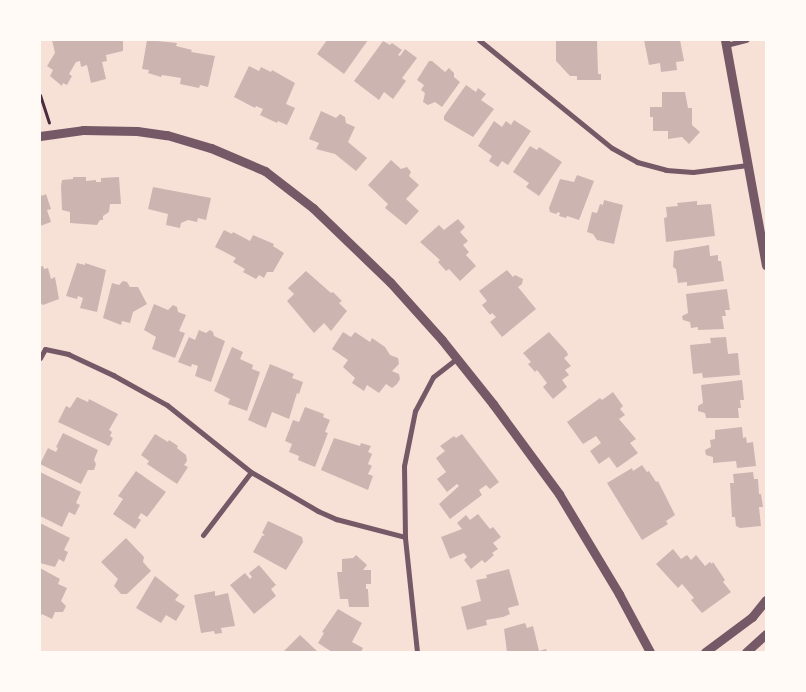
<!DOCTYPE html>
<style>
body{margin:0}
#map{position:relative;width:806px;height:692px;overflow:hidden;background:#f7e1d7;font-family:Quicksand,sans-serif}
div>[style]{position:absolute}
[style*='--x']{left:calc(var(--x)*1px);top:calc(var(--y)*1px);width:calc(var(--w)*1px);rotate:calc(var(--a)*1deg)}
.building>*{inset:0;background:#ccb4b1}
.path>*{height:3px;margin:-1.5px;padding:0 1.5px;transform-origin:1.5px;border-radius:1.5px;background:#4a2c40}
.minor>*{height:5px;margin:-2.5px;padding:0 2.5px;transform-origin:2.5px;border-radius:2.5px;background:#755966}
.tertiary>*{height:9px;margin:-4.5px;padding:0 4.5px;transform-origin:4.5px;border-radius:4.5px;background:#755966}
span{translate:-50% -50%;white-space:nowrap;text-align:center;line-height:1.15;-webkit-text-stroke:5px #fffaf5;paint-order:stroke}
.frame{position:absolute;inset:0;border:41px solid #fffaf5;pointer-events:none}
</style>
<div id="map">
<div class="building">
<i style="clip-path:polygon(52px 40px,123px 40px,123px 51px,106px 55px,107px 61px,102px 62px,106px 79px,91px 83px,87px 65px,81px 67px,80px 61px,76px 62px,69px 74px,72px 76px,67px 85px,63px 83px,62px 86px,50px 76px,53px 70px,47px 66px,55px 53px)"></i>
<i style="clip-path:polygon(147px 40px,177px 43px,176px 46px,192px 50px,191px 52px,215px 56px,208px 87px,200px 85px,199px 88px,180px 84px,181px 78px,162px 75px,161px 77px,148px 73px,149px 70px,142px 69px)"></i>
<i style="clip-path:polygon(327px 40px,368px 40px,344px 74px,317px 54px)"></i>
<i style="clip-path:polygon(556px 40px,597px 40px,598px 74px,601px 74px,601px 80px,577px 80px,577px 76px,570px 76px,556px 61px)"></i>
<i style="clip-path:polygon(644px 40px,680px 40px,684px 61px,676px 62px,677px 70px,661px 72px,660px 63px,649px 65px)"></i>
<i style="clip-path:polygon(383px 41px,390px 45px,392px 43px,402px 50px,398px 55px,400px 56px,405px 49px,417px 58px,402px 78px,406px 81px,393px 99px,384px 92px,379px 100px,354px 81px)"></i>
<i style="clip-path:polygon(429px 61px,432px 61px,445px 72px,449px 68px,454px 73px,454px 77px,460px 82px,442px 107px,435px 102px,428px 105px,423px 102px,425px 93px,421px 90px,424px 85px,417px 80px)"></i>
<i style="clip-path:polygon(249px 66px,259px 71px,261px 67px,271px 72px,272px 70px,295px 83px,286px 104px,295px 108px,287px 125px,278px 121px,277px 123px,260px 115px,263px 109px,256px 106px,255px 108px,234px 97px)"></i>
<i style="clip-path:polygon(466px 85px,476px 92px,478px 88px,486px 94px,481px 100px,494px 109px,473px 137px,444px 120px,444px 116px)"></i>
<i style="clip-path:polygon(662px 92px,685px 92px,688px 108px,692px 108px,692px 125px,700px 132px,689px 144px,682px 137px,668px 139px,668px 131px,653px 131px,653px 117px,650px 117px,650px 107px,662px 107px)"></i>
<i style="clip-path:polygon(321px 111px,336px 118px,340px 114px,345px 117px,346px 123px,355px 127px,348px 142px,367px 158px,356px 171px,335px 154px,316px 149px,319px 143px,309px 139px)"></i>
<i style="clip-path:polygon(514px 120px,531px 131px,508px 165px,502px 161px,498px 167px,489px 161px,492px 156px,478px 146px,494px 121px,502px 127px,506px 121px,511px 125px)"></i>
<i style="clip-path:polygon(530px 146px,537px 150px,539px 147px,562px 162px,539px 196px,526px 187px,529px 183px,513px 172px)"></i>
<i style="clip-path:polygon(391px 160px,401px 169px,407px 167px,411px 172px,409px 176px,419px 185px,406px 199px,419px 211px,406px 225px,385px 208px,388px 204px,368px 185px)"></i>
<i style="clip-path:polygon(577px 175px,594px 181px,579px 220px,567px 216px,566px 218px,559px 216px,560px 213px,558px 212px,556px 214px,550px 212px,549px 208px,560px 179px,574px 182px)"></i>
<i style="clip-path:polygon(73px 177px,86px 177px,86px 181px,96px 180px,96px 182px,101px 182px,101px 178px,119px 177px,121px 204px,110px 204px,109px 212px,103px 216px,103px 220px,100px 220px,97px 225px,70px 223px,70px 212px,62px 210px,61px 186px,62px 180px,73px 179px)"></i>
<i style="clip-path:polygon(153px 187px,211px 198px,206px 220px,198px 218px,197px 222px,188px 220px,181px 223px,180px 228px,166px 225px,168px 214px,148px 209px)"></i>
<i style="clip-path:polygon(40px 192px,42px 196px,46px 194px,51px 209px,47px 210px,51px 222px,40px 226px)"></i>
<i style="clip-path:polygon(604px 200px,623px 205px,614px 244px,597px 240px,593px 234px,587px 232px,592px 212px,597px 213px,600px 204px,603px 205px)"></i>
<i style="clip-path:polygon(697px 201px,697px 205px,711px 204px,715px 236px,666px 242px,664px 218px,667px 217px,666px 207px,678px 206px,677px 203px)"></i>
<i style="clip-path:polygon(458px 219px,465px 227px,460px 232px,468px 241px,463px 245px,469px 252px,466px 255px,476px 266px,460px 281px,449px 269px,446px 271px,438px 262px,440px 260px,420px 242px,439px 225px,444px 230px)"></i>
<i style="clip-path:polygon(224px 230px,232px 234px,233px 232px,250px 241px,253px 235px,274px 244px,273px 246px,284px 253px,273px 272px,267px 272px,264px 278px,259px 275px,256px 279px,243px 272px,245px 269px,233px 262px,236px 258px,215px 247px)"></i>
<i style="clip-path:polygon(709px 245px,710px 256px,718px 255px,718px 261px,721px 261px,724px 281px,687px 286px,687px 282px,678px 283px,676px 269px,673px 267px,674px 251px)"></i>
<i style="clip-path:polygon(77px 263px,85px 265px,85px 263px,106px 270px,97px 312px,80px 308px,83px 298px,78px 296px,77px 299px,66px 296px)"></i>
<i style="clip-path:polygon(43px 266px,44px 269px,48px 268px,51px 279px,55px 277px,59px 299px,43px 305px,40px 303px,40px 267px)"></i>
<i style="clip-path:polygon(507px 270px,513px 277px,515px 275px,523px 279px,522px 284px,518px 287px,536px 309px,502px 337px,490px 322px,496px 317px,492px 313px,490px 315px,482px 305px,487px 301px,479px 291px)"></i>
<i style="clip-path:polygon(306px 271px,331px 293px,333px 292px,342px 301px,339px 303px,347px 311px,331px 331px,324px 323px,314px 333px,287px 301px,294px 294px,288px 288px)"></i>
<i style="clip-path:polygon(123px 281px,127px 282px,130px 287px,138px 287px,147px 304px,133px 312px,130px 323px,122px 321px,121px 325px,103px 318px,112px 283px,119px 285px)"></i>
<i style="clip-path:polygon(727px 289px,730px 310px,725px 310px,726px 316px,722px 316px,724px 329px,698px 330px,698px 327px,691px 328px,690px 322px,683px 320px,682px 316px,688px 313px,686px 294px)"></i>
<i style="clip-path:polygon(154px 304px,168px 310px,173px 305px,177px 307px,178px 312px,186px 315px,179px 331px,185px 333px,175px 358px,152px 349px,156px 337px,144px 330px)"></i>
<i style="clip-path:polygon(199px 330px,206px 333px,210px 330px,213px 332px,214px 336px,225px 341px,211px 382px,195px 376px,198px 366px,192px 364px,191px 367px,178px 362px,189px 337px,195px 340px)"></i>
<i style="clip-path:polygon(343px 332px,351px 337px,355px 332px,370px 342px,372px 338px,385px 347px,390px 355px,398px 358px,399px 364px,392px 371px,399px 374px,400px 379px,397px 384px,392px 388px,386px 384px,379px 393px,367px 385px,364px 391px,352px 383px,355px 378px,343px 367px,348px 360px,332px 349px)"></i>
<i style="clip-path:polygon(549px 332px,567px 352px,568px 355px,564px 358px,571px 366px,565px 370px,569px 375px,562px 380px,567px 387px,553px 399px,543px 387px,547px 383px,537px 370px,535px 372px,528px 364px,531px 362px,523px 353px)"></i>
<i style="clip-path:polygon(726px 337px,728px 354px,738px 353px,740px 375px,703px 378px,702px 373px,693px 374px,690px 345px,711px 343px,710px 338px)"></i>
<i style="clip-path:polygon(232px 347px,243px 352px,240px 359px,253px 365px,252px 369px,260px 372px,247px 411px,228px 404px,230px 399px,214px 391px)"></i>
<i style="clip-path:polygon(270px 364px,294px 374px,292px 378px,303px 382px,299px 394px,297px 393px,289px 419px,272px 412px,266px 428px,248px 420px)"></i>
<i style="clip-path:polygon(742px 380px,744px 400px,740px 400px,741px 408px,738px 408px,739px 418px,706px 418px,705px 413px,698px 411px,698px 406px,703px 403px,701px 385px)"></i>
<i style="clip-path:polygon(613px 392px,623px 406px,620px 409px,625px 415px,619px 419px,636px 439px,630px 443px,638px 453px,617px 468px,609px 457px,599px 464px,590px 451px,601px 443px,596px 436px,583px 444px,567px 422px,600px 398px,602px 400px)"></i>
<i style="clip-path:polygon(77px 397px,88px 402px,89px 399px,118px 414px,109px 430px,112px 432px,110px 436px,113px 438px,109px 446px,58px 422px,66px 406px,70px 408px)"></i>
<i style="clip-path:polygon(305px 407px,324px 414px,323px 417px,330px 420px,325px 432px,328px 433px,315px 467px,298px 460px,299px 456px,289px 452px,292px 444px,285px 441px,293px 420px,299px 422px)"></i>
<i style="clip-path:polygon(742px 427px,743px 438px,746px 437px,747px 443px,753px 442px,756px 466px,737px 468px,736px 461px,713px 463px,713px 457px,706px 455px,705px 450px,711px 447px,710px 440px,715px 439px,715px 430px)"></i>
<i style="clip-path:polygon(63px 433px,98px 450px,94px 460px,96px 464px,94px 470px,88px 470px,81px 484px,40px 464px,48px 448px,56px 452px,58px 448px,56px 447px)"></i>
<i style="clip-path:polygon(155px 434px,168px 442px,169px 440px,178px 446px,177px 448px,186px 455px,187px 461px,184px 465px,188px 467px,177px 484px,147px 464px,149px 461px,141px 455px)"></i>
<i style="clip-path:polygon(462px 434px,499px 482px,490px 489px,486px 485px,479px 490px,482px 495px,450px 519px,439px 504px,459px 486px,457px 484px,447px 492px,437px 479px,446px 472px,436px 458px,445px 451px,440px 446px,454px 436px,456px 438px)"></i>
<i style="clip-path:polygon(334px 438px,360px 446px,361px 443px,371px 446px,368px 452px,372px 454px,368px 464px,372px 466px,368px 474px,373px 476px,368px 490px,321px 470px)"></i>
<i style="clip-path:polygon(642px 465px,647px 472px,649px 471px,656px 482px,658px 481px,675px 515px,666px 521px,668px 524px,642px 540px,607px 483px,632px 468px,633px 471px)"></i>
<i style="clip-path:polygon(136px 471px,166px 492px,147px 517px,141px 513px,138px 518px,141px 520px,135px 529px,113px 514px,123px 499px,118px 496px)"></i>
<i style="clip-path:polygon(40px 472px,81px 492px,76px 503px,80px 505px,75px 515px,69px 512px,62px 527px,40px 516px)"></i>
<i style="clip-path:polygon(753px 472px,754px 479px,758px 479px,759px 494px,761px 494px,763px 507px,759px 507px,761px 526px,740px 528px,736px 526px,735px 517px,732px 517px,730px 483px,734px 483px,733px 474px)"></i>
<i style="clip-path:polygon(478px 514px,490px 529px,493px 527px,501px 537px,493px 543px,498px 549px,492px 553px,494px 555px,485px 563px,482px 560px,471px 569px,464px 560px,467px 557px,464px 553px,450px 559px,441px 537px,462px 529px,457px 523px,466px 515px,470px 520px)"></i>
<i style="clip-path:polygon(268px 521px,302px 537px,303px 542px,286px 570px,253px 552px,262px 536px,265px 535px,262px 533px)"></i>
<i style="clip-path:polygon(40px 523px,70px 538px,64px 550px,68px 552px,64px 562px,59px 559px,55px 567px,40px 563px)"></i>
<i style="clip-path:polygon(126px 538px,144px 557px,143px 562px,151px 571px,127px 594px,121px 594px,114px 586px,118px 579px,101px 562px)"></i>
<i style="clip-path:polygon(673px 549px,681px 559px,687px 555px,691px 560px,696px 555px,705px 566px,710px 562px,712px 564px,713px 562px,725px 580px,723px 582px,731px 592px,702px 613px,691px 600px,694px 598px,682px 584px,678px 588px,656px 564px)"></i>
<i style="clip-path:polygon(356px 555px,367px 565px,363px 570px,371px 570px,371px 584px,366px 584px,366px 589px,368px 589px,369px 607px,349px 607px,348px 599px,340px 599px,337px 572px,342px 572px,342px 559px,353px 558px)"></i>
<i style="clip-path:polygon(259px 565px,276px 585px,271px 589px,276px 596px,254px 614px,230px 585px,245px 573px,250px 579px,252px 577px,249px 573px)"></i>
<i style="clip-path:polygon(40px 568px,60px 579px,58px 584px,67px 588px,61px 601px,66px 606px,63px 612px,55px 612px,52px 619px,42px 614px,40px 617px)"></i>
<i style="clip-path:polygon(509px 569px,519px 605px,508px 608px,510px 614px,503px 617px,486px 620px,487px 625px,467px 630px,461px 607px,481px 601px,476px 580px,487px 578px,486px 575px)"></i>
<i style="clip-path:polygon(155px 576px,179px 595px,175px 600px,185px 606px,176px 621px,166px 615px,161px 623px,136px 608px)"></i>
<i style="clip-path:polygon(215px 591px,215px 596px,228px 593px,235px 626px,221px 628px,222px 633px,215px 634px,214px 631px,201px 633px,194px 595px)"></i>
<i style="clip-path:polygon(338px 609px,362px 623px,352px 642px,363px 648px,361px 652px,332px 652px,318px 643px,324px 633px,322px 632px)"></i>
<i style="clip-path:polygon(525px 623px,527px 628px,533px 626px,539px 651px,546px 649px,547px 652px,507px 652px,504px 629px)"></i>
<i style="clip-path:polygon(300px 635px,318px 652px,283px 652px)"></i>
</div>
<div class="path">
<i style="--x:40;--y:95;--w:29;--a:72"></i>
</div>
<div class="minor">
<i style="--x:479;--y:40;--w:171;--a:39.1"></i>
<i style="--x:612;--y:148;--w:29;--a:29"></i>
<i style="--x:637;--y:162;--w:30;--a:15"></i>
<i style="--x:666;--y:170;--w:27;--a:4"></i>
<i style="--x:693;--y:172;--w:55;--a:-7.3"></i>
<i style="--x:726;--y:45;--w:21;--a:-14"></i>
<i style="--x:40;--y:358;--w:10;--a:-61"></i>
<i style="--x:45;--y:349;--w:24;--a:12"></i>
<i style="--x:68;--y:354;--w:50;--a:25"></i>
<i style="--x:113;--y:375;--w:62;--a:29.1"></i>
<i style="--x:167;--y:405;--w:107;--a:38.6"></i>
<i style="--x:251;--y:472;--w:78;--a:30.2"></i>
<i style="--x:318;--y:511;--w:20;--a:24"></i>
<i style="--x:336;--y:519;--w:71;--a:14.6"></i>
<i style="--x:203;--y:535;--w:79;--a:-52.7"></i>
<i style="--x:417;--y:652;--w:116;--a:-96"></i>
<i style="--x:405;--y:537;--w:71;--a:-90.8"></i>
<i style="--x:404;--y:466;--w:56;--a:-78.7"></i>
<i style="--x:415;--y:411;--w:38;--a:-62"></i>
<i style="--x:433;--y:377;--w:31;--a:-38"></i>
</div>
<div class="tertiary">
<i style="--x:725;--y:40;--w:229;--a:79.7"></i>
<i style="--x:40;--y:136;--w:43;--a:-7.9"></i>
<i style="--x:83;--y:130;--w:54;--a:1.1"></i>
<i style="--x:137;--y:131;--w:30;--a:8"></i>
<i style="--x:167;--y:135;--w:46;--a:16.5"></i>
<i style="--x:211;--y:148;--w:59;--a:23.1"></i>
<i style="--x:265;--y:171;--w:61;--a:37.6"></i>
<i style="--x:313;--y:208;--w:107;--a:43.9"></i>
<i style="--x:390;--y:282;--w:78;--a:48.1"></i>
<i style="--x:442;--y:340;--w:82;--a:51.4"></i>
<i style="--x:493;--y:404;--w:112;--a:53.7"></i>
<i style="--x:559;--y:494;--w:117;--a:59"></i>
<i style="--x:619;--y:594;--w:66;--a:61.9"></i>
<i style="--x:705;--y:652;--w:59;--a:-36.7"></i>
<i style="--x:752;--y:617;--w:22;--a:-51"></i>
<i style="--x:746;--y:652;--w:27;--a:-42"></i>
</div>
<div class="frame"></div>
</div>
